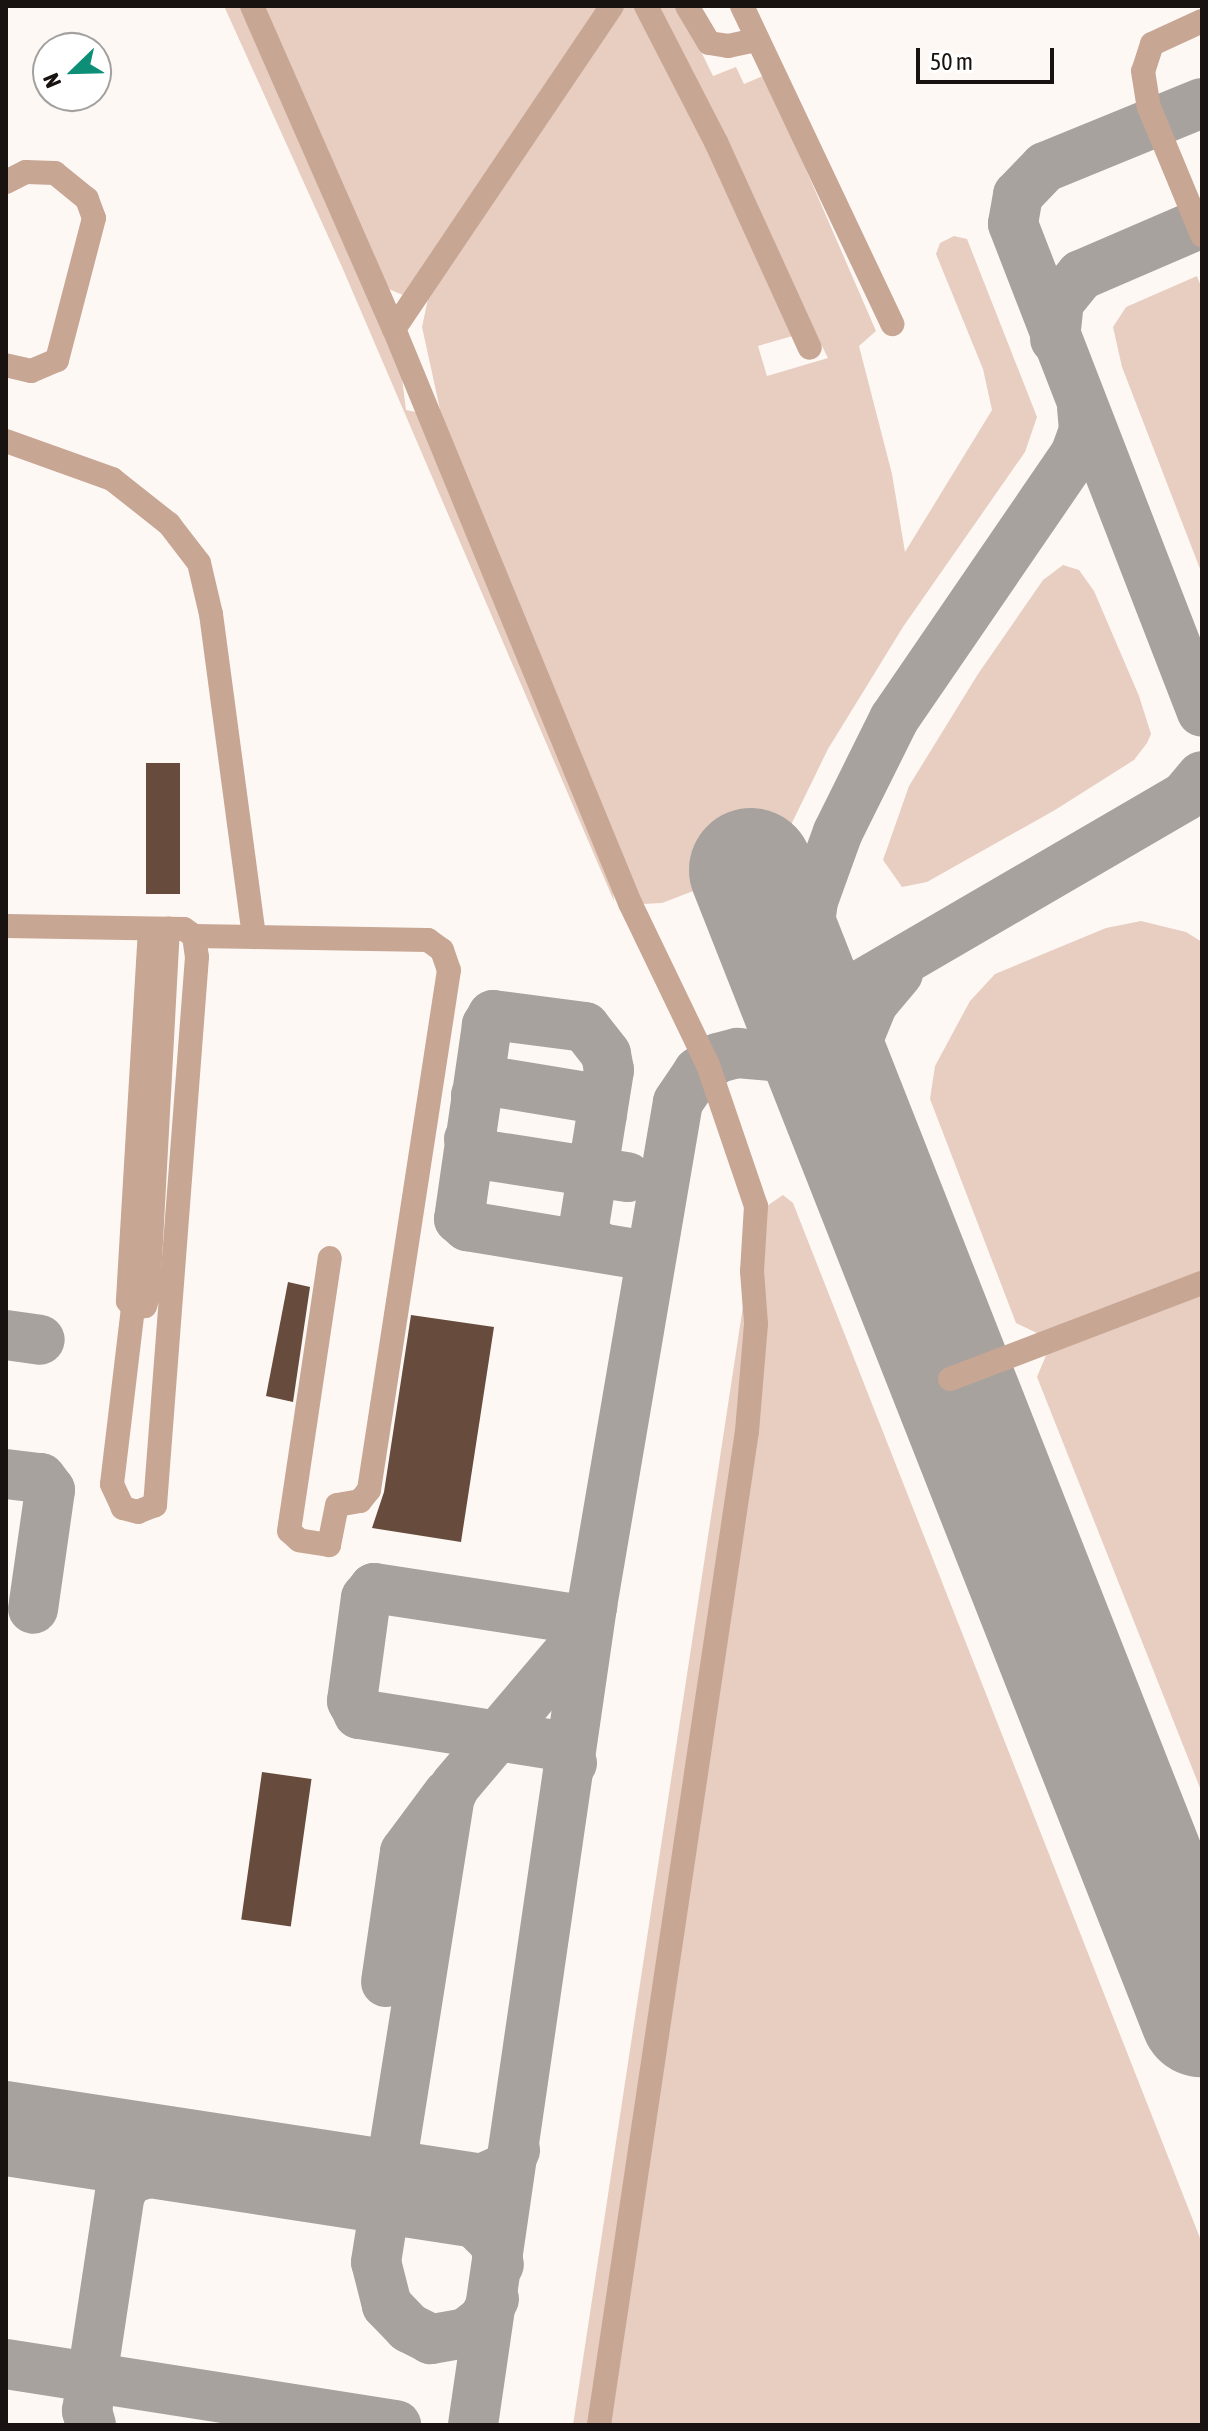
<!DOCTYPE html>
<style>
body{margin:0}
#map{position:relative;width:1208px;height:2431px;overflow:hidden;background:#fef8f5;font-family:"Asap Condensed",sans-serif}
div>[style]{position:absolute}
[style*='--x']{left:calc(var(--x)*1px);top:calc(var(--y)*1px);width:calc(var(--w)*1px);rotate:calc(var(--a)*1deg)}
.green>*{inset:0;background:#e7cec1}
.taxiway>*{height:50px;margin:-25px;padding:0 25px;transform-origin:25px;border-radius:25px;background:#a8a29f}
.runway>*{height:124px;margin:-62px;padding:0 62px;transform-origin:62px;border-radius:62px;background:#a8a29f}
.building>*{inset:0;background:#674b3c;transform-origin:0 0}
.minor>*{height:24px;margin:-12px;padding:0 12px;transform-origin:12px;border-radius:12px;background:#c8a694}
span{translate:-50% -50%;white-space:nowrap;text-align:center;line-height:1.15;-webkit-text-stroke:8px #fff;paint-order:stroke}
.frame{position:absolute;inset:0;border:8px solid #181311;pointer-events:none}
.north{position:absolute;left:32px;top:32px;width:80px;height:80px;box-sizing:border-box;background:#fff;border:2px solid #a3a1a0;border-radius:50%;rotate:247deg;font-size:22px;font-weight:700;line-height:32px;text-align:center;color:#181311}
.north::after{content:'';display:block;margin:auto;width:28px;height:36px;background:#0c8f76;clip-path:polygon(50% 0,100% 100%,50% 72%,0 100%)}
.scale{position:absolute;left:916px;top:48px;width:138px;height:36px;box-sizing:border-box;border:4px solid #181311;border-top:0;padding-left:10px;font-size:24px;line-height:28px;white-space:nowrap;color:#181311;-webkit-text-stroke:6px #fff;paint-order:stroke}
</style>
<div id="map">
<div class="green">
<i style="clip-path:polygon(224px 6px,244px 6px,402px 378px,406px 410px,416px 412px,612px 881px,614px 901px,342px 267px)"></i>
<i style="clip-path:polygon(260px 6px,603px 6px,403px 295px,386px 288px)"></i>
<i style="clip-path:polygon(621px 6px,642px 6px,796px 335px,758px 346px,767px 376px,828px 358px,651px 6px,679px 6px,713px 76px,736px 67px,744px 84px,765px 75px,876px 331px,859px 346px,892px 474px,905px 552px,992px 410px,983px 369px,936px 254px,940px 243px,954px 236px,967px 239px,1037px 417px,1025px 452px,903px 627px,828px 749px,787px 833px,793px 853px,662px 903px,643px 904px,619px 851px,441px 414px,422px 327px,429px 294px)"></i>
<i style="clip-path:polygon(1197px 276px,1202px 289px,1202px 574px,1122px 367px,1113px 327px,1126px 307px)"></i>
<i style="clip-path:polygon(1063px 565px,1079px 570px,1094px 591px,1139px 696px,1151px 734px,1147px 743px,1134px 760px,1055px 810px,927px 882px,902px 887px,883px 860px,909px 786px,978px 674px,1043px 580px)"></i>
<i style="clip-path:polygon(1141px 921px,1186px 932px,1202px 942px,1202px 1271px,1039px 1334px,1016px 1323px,930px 1099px,935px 1066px,970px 1001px,995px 974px,1106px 928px)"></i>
<i style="clip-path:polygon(783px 1195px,793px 1203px,1202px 2243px,1202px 2425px,608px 2425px,764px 1208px)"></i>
<i style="clip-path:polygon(1202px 1295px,1202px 1793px,1037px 1377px,1047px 1353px)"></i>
<i style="clip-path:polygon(743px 1306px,746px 1363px,590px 2425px,573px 2425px)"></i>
</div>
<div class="taxiway">
<i style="--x:1202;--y:103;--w:170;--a:157.8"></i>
<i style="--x:1045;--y:167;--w:39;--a:134"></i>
<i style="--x:1018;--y:195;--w:29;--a:100"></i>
<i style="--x:1013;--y:224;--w:523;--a:68.83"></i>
<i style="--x:1055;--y:339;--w:37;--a:-84"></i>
<i style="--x:1059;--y:302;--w:35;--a:-51"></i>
<i style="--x:1081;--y:275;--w:132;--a:-23.3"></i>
<i style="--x:785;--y:1029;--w:463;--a:-30.2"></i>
<i style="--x:1185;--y:796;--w:26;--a:-50"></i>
<i style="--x:819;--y:1040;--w:89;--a:-98.4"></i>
<i style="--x:806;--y:952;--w:51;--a:-82.2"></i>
<i style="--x:813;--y:901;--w:73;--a:-70.1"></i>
<i style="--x:838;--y:832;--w:126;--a:-63.6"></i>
<i style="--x:894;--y:719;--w:320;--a:-55.6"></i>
<i style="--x:1075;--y:455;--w:27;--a:-70"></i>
<i style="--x:1084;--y:430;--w:23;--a:-95"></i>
<i style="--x:476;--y:1095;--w:13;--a:-58"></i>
<i style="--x:483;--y:1084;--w:12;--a:-9"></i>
<i style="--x:495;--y:1082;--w:92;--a:9.4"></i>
<i style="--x:586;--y:1097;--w:16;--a:27"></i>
<i style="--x:600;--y:1104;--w:11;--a:80"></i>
<i style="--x:856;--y:1131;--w:50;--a:-95.7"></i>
<i style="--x:851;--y:1081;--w:39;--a:-81"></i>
<i style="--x:857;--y:1042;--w:42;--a:-67.7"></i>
<i style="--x:873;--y:1003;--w:39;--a:-50"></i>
<i style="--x:469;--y:1139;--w:17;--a:59"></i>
<i style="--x:478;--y:1154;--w:151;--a:8.8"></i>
<i style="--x:597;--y:1245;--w:9;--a:-148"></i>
<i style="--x:589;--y:1240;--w:15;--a:-110"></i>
<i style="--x:584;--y:1226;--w:158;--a:-80.9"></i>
<i style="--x:609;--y:1070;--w:16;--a:-101"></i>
<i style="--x:606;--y:1054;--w:34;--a:-128"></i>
<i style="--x:585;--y:1027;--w:93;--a:-172.6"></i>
<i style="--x:493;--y:1015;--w:12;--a:121"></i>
<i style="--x:487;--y:1025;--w:196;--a:98.2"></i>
<i style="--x:459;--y:1219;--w:11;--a:41"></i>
<i style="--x:467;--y:1226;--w:172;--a:9.4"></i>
<i style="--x:637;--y:1254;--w:16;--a:47"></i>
<i style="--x:6;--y:1335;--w:34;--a:8"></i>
<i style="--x:6;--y:1474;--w:35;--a:7"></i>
<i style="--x:41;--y:1478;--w:15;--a:53"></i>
<i style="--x:50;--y:1490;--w:120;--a:98.1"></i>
<i style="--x:572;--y:1763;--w:20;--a:-123"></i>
<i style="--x:561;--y:1746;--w:205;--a:-171"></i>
<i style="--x:359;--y:1714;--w:15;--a:-118"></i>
<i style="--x:352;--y:1701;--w:104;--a:-82.3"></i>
<i style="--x:366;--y:1598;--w:13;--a:-51"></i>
<i style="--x:374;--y:1588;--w:204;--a:8.7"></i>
<i style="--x:576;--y:1619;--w:21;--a:-39"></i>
<i style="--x:386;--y:1982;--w:131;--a:-81.7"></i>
<i style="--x:405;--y:1852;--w:72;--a:-53.4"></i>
<i style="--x:6;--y:2106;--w:481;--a:8.7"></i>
<i style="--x:481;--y:2179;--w:27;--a:-24"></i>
<i style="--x:506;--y:2168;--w:20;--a:-63"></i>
<i style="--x:6;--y:2151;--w:474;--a:8.7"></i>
<i style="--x:475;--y:2223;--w:28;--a:45"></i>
<i style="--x:495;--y:2243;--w:22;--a:80"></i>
<i style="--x:494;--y:2299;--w:22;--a:117"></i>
<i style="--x:484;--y:2319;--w:23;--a:142"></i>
<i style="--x:466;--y:2333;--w:36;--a:170"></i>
<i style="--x:431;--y:2339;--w:25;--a:-153"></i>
<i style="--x:409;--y:2328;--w:32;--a:-134"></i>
<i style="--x:387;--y:2305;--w:44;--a:-104.3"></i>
<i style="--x:376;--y:2262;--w:469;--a:-81"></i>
<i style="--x:449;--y:1799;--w:14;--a:-65"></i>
<i style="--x:455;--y:1786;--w:192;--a:-49.7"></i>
<i style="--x:579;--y:1640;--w:21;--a:-62"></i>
<i style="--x:6;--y:2364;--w:395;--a:8.9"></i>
<i style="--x:91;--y:2425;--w:15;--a:-106"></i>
<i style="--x:87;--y:2411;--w:219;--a:-81.4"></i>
<i style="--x:120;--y:2194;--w:17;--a:-59"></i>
<i style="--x:129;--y:2179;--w:21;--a:-17"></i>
<i style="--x:473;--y:2425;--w:828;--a:-81.73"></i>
<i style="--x:592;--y:1606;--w:511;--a:-80.32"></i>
<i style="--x:678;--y:1102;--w:36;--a:-56"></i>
<i style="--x:698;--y:1072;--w:24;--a:-35"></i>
<i style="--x:718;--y:1058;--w:20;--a:-15"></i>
<i style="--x:737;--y:1053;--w:37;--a:5"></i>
<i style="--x:774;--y:1056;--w:51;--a:27.1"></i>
<i style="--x:819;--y:1079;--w:67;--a:57.3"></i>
</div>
<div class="runway">
<i style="--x:751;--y:870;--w:1231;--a:68.5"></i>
</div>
<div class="building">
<i style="left:146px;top:763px;width:34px;height:131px"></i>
<i style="clip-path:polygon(288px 1282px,310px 1287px,293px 1402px,266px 1396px)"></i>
<i style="clip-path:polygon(411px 1315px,494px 1327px,461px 1542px,372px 1528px,384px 1492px)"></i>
<i style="left:262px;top:1772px;width:50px;height:149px;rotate:8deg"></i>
</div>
<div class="minor">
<i style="--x:252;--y:6;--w:353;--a:66.3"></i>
<i style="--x:394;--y:329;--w:621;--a:67.65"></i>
<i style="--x:630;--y:903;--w:180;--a:64.3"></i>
<i style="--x:708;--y:1065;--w:149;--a:71.2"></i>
<i style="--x:756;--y:1206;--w:65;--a:93.5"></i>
<i style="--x:752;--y:1271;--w:53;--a:85.7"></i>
<i style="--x:756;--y:1324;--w:107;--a:94.8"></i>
<i style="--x:747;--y:1431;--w:1005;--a:98.47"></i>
<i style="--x:646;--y:6;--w:153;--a:62.8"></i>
<i style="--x:716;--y:142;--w:226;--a:65.5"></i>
<i style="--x:687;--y:6;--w:43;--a:59.3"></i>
<i style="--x:709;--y:43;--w:19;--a:9"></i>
<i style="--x:728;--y:46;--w:30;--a:-12"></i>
<i style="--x:742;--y:6;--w:352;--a:64.7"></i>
<i style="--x:1202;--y:21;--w:55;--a:155.3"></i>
<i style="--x:1152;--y:44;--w:28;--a:108"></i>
<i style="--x:1143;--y:71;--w:36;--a:81"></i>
<i style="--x:1149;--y:107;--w:139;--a:67.5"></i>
<i style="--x:6;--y:182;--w:22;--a:-27"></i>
<i style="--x:26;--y:172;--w:29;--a:2"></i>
<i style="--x:55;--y:173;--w:41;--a:39.1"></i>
<i style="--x:87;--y:199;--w:20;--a:70"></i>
<i style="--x:94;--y:218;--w:147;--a:104.6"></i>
<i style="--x:57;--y:360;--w:28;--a:157"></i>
<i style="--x:31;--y:371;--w:26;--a:-167"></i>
<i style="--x:394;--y:329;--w:390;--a:-56"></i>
<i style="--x:6;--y:441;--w:113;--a:19.7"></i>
<i style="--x:112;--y:479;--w:73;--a:38.3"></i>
<i style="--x:169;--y:524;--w:49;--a:52.4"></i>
<i style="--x:199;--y:563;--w:52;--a:76.8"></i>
<i style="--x:211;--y:614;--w:326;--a:82.4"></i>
<i style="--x:6;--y:926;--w:178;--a:1"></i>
<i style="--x:184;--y:929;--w:12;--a:35"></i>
<i style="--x:194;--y:936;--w:21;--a:82"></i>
<i style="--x:197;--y:957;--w:550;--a:94.38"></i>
<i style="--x:155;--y:1505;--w:18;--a:158"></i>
<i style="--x:138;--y:1512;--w:16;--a:-165"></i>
<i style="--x:123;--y:1508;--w:26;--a:-115"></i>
<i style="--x:112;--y:1484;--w:177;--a:-83.2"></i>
<i style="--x:150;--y:929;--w:373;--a:93.4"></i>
<i style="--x:128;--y:1301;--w:9;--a:54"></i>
<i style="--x:133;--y:1308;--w:12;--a:-9"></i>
<i style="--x:145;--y:1306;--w:9;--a:-72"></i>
<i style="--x:148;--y:1297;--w:369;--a:-86.9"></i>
<i style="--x:194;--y:936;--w:234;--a:1"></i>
<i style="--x:428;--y:940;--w:17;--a:36"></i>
<i style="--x:442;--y:950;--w:21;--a:71"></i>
<i style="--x:449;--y:970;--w:526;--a:98.75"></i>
<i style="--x:369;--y:1490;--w:14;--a:129"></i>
<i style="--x:360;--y:1501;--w:23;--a:170"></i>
<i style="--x:337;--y:1505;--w:41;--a:101.3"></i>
<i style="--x:329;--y:1545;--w:30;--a:-171"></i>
<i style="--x:299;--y:1540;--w:13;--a:-138"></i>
<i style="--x:289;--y:1531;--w:276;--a:-81.5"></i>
<i style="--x:950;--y:1379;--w:270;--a:-20.9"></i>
</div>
<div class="frame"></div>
<div class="north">N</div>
<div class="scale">50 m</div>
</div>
